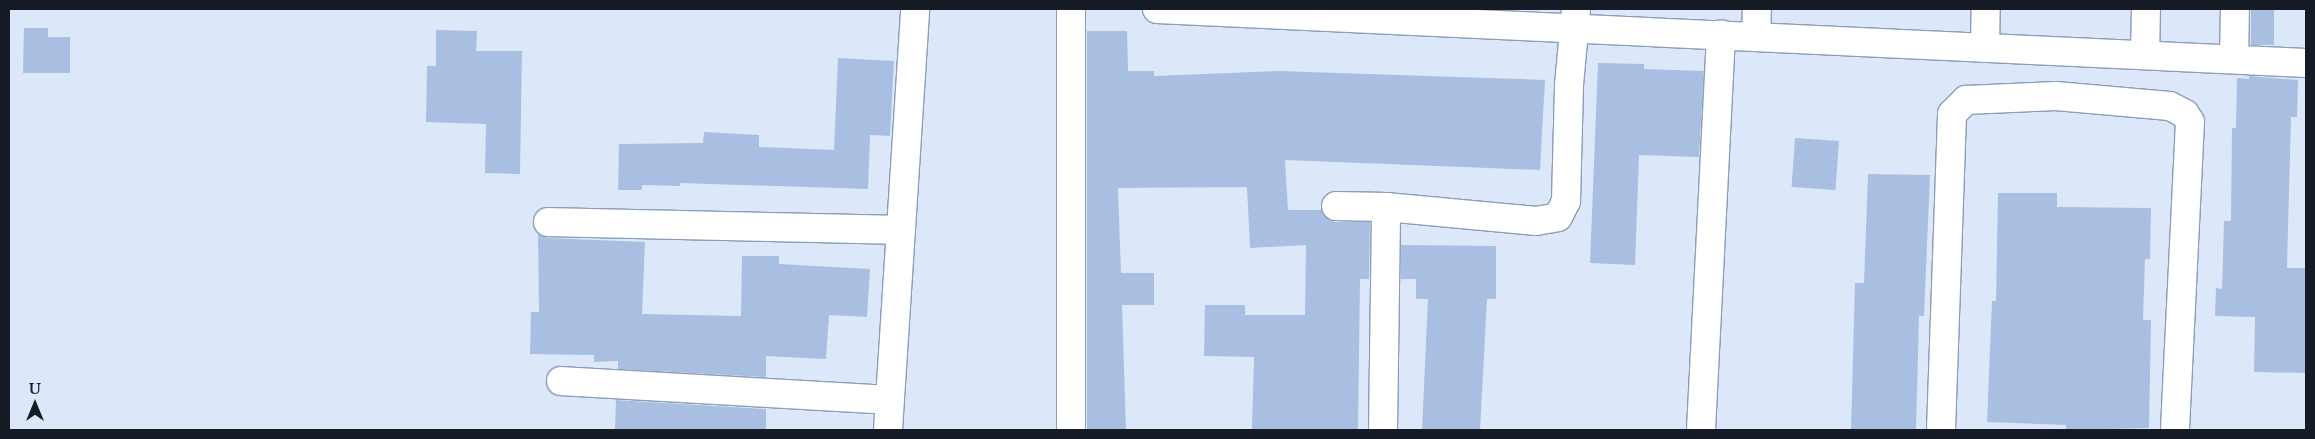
<!DOCTYPE html>
<style>
body{margin:0}
#map{position:relative;width:2315px;height:439px;overflow:hidden;background:#dce8f9;font-family:"Libre Baskerville",serif}
div>[style]{position:absolute}
[style*='--x']{left:calc(var(--x)*1px);top:calc(var(--y)*1px);width:calc(var(--w)*1px);rotate:calc(var(--a)*1deg)}
.building>*{inset:0;background:#a8bfe1;transform-origin:0 0}
.roads{filter:drop-shadow(1px 0 #8b9db8) drop-shadow(-1px 0 #8b9db8) drop-shadow(0 1px #8b9db8) drop-shadow(0 -1px #8b9db8)}
.minor>*{height:28px;margin:-14px;padding:0 14px;transform-origin:14px;border-radius:14px;background:#fff}
span{translate:-50% -50%;white-space:nowrap;text-align:center;line-height:1.15;-webkit-text-stroke:4px #dce8f9;paint-order:stroke}
.frame{position:absolute;inset:0;border:10px solid #151c26;pointer-events:none}
.north{position:absolute;left:10px;top:379px;width:50px;height:50px;-webkit-text-stroke:4px #dce8f9;paint-order:stroke;rotate:0deg;font-size:14px;font-weight:700;line-height:20px;text-align:center;color:#151c26}
.north::after{content:'';display:block;margin:auto;width:18px;height:22px;background:#151c26;clip-path:polygon(50% 0,100% 100%,50% 72%,0 100%)}
</style>
<div id="map">
<div class="building">
<i style="left:2251px;top:9px;width:23px;height:36px"></i>
<i style="clip-path:polygon(24px 28px,48px 28px,48px 37px,70px 37px,70px 73px,23px 73px)"></i>
<i style="clip-path:polygon(436px 30px,477px 31px,476px 51px,522px 51px,520px 174px,485px 173px,486px 124px,426px 122px,427px 66px,436px 66px)"></i>
<i style="clip-path:polygon(1087px 31px,1127px 31px,1128px 71px,1154px 71px,1154px 76px,1279px 71px,1545px 80px,1540px 170px,1285px 160px,1288px 210px,1321px 210px,1328px 219px,1335px 222px,1370px 222px,1369px 279px,1360px 279px,1358px 430px,1252px 430px,1254px 357px,1204px 356px,1205px 305px,1245px 305px,1245px 315px,1305px 315px,1306px 245px,1250px 248px,1247px 187px,1118px 188px,1121px 273px,1154px 273px,1154px 305px,1122px 305px,1126px 430px,1087px 430px)"></i>
<i style="clip-path:polygon(838px 58px,894px 61px,890px 136px,870px 135px,868px 189px,680px 183px,680px 186px,642px 185px,642px 190px,618px 190px,619px 144px,703px 143px,704px 132px,759px 135px,759px 147px,834px 150px)"></i>
<i style="clip-path:polygon(1598px 63px,1644px 64px,1644px 69px,1704px 71px,1699px 157px,1639px 155px,1635px 265px,1590px 263px)"></i>
<i style="clip-path:polygon(2249px 76px,2298px 80px,2297px 117px,2291px 117px,2287px 268px,2306px 268px,2306px 373px,2254px 372px,2255px 317px,2215px 316px,2216px 288px,2222px 289px,2224px 221px,2231px 221px,2232px 128px,2236px 128px,2237px 78px,2249px 79px)"></i>
<i style="left:1795px;top:138px;width:44px;height:49px;rotate:4deg"></i>
<i style="clip-path:polygon(1868px 174px,1930px 175px,1924px 316px,1919px 316px,1916px 430px,1851px 430px,1855px 283px,1864px 283px)"></i>
<i style="clip-path:polygon(1998px 193px,2057px 193px,2057px 207px,2151px 208px,2150px 259px,2145px 259px,2143px 320px,2151px 320px,2149px 428px,2066px 430px,2066px 425px,1987px 422px,1992px 301px,1996px 301px)"></i>
<i style="clip-path:polygon(538px 234px,548px 238px,645px 242px,642px 314px,741px 316px,742px 256px,779px 256px,779px 264px,870px 269px,867px 317px,829px 315px,826px 359px,766px 356px,766px 377px,618px 369px,618px 361px,594px 362px,594px 355px,530px 354px,531px 312px,539px 312px)"></i>
<i style="clip-path:polygon(1401px 245px,1496px 246px,1496px 299px,1487px 299px,1480px 430px,1422px 430px,1428px 299px,1416px 299px,1416px 279px,1401px 279px)"></i>
<i style="clip-path:polygon(616px 400px,766px 409px,766px 430px,615px 430px)"></i>
</div>
<div class="roads">
<div class="minor">
<i style="--x:1071;--y:9;--w:421;--a:90"></i>
<i style="--x:1157;--y:9;--w:1150;--a:2.69"></i>
<i style="--x:1756;--y:36;--w:27;--a:-88"></i>
<i style="--x:1985;--y:48;--w:39;--a:-89"></i>
<i style="--x:2145;--y:55;--w:46;--a:-88.8"></i>
<i style="--x:2234;--y:59;--w:50;--a:-88.9"></i>
<i style="--x:1336;--y:206;--w:50;--a:1.1"></i>
<i style="--x:1386;--y:207;--w:151;--a:5.3"></i>
<i style="--x:1536;--y:221;--w:22;--a:-10"></i>
<i style="--x:1558;--y:217;--w:18;--a:-63"></i>
<i style="--x:1566;--y:201;--w:116;--a:-88.5"></i>
<i style="--x:1569;--y:85;--w:76;--a:-84.7"></i>
<i style="--x:548;--y:222;--w:353;--a:1.3"></i>
<i style="--x:561;--y:381;--w:329;--a:3.3"></i>
<i style="--x:888;--y:430;--w:422;--a:-86.3"></i>
<i style="--x:1383;--y:430;--w:223;--a:-89.2"></i>
<i style="--x:1701;--y:430;--w:396;--a:-87.1"></i>
<i style="--x:1941;--y:430;--w:316;--a:-88"></i>
<i style="--x:1952;--y:114;--w:20;--a:-45"></i>
<i style="--x:1966;--y:100;--w:90;--a:-2.5"></i>
<i style="--x:2056;--y:96;--w:114;--a:5"></i>
<i style="--x:2170;--y:106;--w:17;--a:28"></i>
<i style="--x:2185;--y:114;--w:9;--a:58"></i>
<i style="--x:2190;--y:122;--w:308;--a:92.8"></i>
</div>
</div>
<div class="frame"></div>
<div class="north">U</div>
</div>
